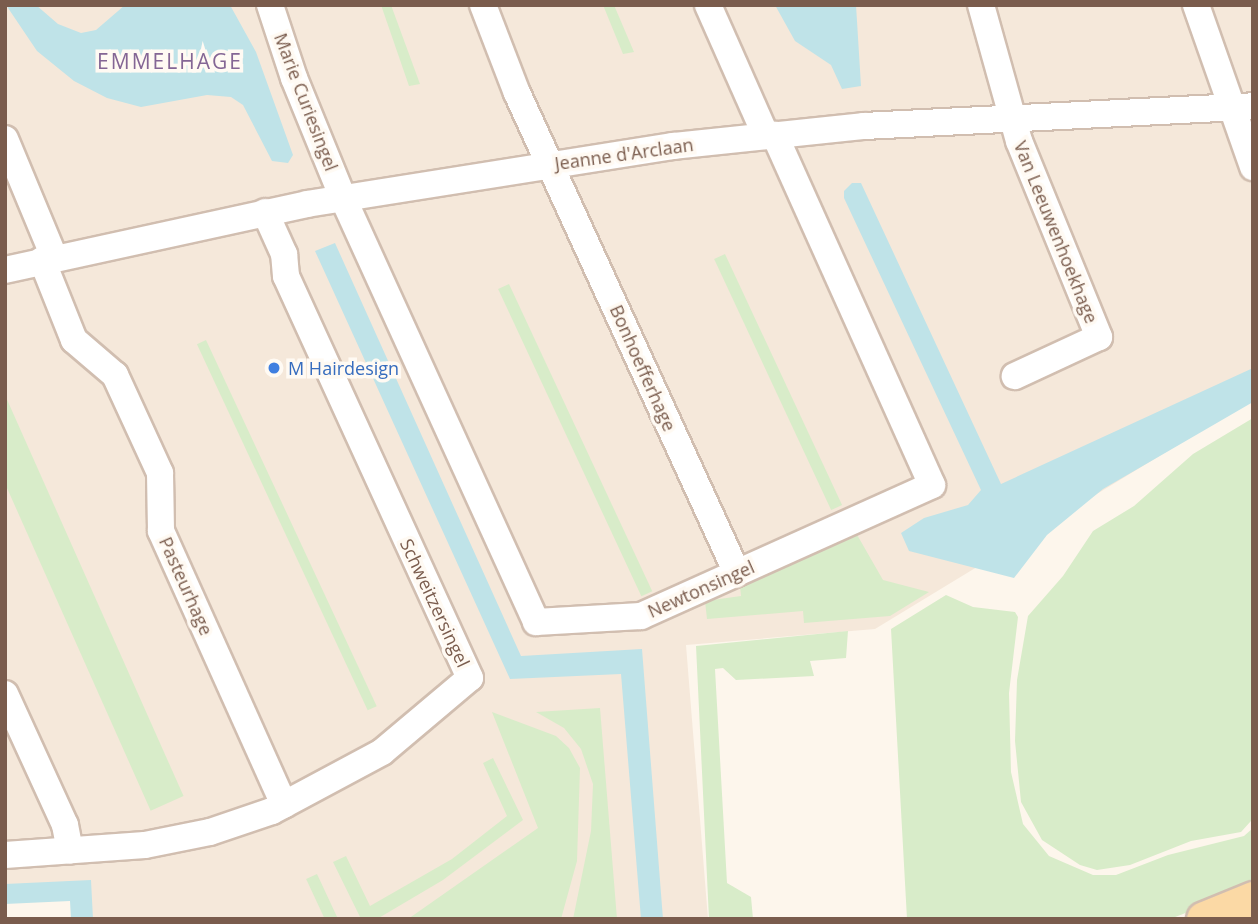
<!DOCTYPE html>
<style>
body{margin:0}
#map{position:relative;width:1258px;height:924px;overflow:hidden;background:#fdf6ec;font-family:"Open Sans",sans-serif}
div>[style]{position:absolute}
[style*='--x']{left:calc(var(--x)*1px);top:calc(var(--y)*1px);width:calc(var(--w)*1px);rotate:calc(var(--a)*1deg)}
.residential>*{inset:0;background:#f5e8da}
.green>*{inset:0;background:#d8ecc9;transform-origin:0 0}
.water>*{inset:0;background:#bfe3e8}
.roads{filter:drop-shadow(2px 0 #d1beb0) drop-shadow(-2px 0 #d1beb0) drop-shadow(0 2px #d1beb0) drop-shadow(0 -2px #d1beb0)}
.minor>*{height:26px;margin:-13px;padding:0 13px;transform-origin:13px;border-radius:13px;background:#fff}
.major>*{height:35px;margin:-17.5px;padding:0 17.5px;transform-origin:17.5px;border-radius:17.5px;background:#fbd9a5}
.dots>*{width:19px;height:19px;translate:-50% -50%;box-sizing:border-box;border:4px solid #fffaf3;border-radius:50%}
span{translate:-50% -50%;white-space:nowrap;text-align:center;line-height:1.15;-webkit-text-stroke:7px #fffaf3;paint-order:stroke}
.street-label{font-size:18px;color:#7a5c4d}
.shop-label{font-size:18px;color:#366cbe}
.left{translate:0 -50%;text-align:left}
.quarter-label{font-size:21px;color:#846695;letter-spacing:2px}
.frame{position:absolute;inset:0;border:7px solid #7a5c4d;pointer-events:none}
</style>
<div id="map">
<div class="residential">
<i style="clip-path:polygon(5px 5px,1253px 5px,1253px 399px,875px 629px,686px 645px,708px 919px,77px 919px,74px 892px,5px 895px)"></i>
</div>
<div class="green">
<i style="clip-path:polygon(381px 5px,391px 5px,420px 84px,409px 86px)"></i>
<i style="clip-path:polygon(603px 5px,614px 5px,634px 52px,623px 54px)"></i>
<i style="left:725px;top:254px;width:277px;height:12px;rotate:65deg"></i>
<i style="left:509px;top:284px;width:339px;height:12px;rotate:65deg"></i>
<i style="left:206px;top:340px;width:404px;height:10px;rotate:65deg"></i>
<i style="left:5px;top:395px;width:439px;height:36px;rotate:66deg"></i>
<i style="clip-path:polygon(1253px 418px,1251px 821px,1241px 832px,1191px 841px,1130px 865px,1097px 870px,1080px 865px,1042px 840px,1021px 802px,1015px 741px,1017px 680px,1028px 616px,1063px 576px,1093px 531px,1134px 506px,1193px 454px)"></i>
<i style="clip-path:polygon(856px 533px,883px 580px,929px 592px,890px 616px,804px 623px,803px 611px,707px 619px,705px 601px,741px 596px,740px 586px)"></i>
<i style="clip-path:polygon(946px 595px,973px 607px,1015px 612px,1018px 617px,1009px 693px,1011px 772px,1023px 824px,1049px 856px,1093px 875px,1116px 875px,1168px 855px,1244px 836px,1253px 828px,1253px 887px,1170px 919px,907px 919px,891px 629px)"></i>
<i style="clip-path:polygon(848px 631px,846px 658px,810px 661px,814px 676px,736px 680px,723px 668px,715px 669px,727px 883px,751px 897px,753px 919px,709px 919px,696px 646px)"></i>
<i style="clip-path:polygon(600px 708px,617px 919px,573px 919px,591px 831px,593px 784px,581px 749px,564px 728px,536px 712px)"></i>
<i style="clip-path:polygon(492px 712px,556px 736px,569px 748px,580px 768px,577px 861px,561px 919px,408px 919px,538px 828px)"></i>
<i style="clip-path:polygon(493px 758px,523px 820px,443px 880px,377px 919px,361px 919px,333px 862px,346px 856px,370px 906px,452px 859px,507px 816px,483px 763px)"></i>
<i style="left:317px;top:874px;width:50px;height:12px;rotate:65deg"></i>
</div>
<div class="water">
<i style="clip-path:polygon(6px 5px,36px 5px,58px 24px,81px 33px,96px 30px,125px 5px,230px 5px,256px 52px,293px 155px,288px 163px,272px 161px,243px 105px,231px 97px,207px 95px,141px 107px,107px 98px,74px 81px,37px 51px)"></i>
<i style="clip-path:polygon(775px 5px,856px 5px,861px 86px,842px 89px,831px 65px,795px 41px)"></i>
<i style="clip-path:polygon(852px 183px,861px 183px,1001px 484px,1253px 368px,1253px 402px,1103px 489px,1047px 535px,1014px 578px,909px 551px,901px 533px,924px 518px,968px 505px,981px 490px,844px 198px,844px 191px)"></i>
<i style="clip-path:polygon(335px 243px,521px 656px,642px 649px,663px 919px,641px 919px,621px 674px,510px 679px,315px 251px)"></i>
<i style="clip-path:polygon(91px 880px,93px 919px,71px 919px,70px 901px,5px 904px,5px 884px)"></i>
</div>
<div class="roads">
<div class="minor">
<i style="--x:270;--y:5;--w:77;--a:71.8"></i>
<i style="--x:294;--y:78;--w:130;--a:67.8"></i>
<i style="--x:343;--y:198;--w:466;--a:65.5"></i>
<i style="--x:536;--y:622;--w:105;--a:-3.3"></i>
<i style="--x:641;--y:616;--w:319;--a:-24.2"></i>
<i style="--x:932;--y:485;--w:384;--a:-114.2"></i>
<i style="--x:483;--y:5;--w:94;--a:68.9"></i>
<i style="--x:517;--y:93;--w:528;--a:65.38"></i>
<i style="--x:708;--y:5;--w:143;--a:66.1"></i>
<i style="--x:981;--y:5;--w:141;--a:74.4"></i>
<i style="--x:1019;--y:141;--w:212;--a:67.8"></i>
<i style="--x:1099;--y:337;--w:93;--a:155.1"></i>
<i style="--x:1196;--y:5;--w:172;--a:70.6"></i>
<i style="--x:5;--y:139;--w:128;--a:67.4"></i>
<i style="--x:42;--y:260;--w:86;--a:68.2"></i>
<i style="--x:74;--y:340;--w:54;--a:40.5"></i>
<i style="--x:115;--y:375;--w:108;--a:65.3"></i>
<i style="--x:160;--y:473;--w:58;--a:89"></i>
<i style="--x:161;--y:531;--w:300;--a:65.8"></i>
<i style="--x:5;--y:270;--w:309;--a:-12.3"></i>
<i style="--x:307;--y:204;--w:371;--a:-9"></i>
<i style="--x:673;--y:146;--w:192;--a:-6"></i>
<i style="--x:864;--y:126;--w:390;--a:-2.9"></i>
<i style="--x:5;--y:694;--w:144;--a:65.4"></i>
<i style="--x:65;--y:825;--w:26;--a:79"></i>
<i style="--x:5;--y:855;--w:140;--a:-4.1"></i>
<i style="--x:145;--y:845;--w:66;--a:-11.3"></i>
<i style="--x:210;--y:832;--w:65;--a:-18.7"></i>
<i style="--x:272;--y:811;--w:125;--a:-28.2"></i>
<i style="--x:382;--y:752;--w:115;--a:-40.1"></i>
<i style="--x:470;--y:678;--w:442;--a:-114.6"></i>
<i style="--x:286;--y:276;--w:22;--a:-95"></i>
<i style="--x:284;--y:254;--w:46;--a:-114.3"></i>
</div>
<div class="major">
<i style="--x:1204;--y:919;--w:53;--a:-22.2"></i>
</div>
</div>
<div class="dots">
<i style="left:274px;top:368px;background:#3f7fe0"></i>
</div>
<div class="street-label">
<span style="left:306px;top:102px;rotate:69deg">Marie Curiesingel</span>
<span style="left:624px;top:154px;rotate:-8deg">Jeanne d'Arclaan</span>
<span style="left:1056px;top:232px;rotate:68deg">Van Leeuwenhoekhage</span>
<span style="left:643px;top:368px;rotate:66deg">Bonhoefferhage</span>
<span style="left:186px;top:586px;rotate:66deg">Pasteurhage</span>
<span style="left:701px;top:589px;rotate:-24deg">Newtonsingel</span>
<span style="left:435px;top:603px;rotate:65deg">Schweitzersingel</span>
</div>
<div class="shop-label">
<span class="left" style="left:288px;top:368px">M Hairdesign</span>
</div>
<div class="quarter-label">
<span style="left:170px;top:61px">EMMELHAGE</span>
</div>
<div class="frame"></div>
</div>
